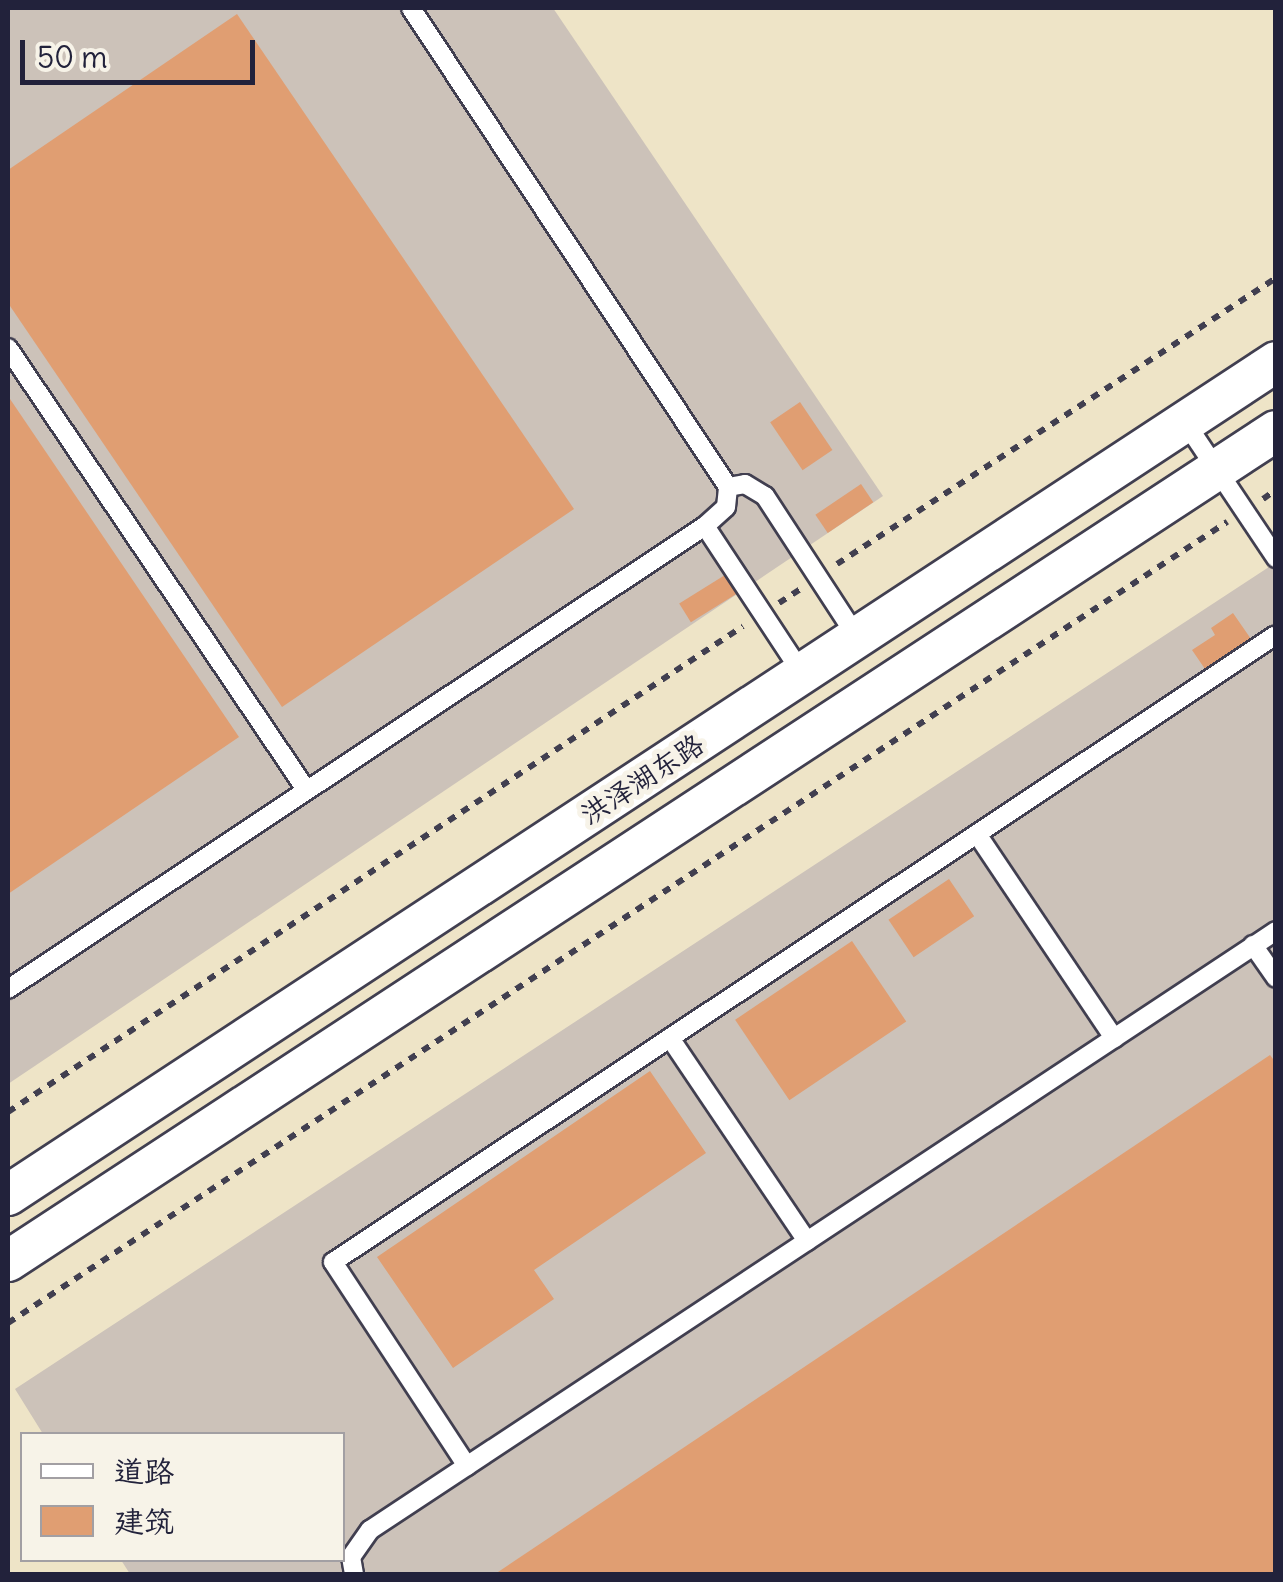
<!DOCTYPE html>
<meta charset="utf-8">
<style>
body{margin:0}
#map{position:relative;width:1283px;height:1582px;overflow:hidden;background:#eee4c7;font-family:Delius,"LXGW WenKai TC",sans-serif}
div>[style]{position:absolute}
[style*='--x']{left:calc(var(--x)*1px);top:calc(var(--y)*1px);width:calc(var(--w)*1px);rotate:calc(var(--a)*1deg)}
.industrial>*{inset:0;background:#ccc2b9}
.building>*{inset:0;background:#e09e72;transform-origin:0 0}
.path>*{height:6px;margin-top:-3px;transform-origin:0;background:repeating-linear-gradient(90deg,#413f50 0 8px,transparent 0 16px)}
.roads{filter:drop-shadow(2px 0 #413f50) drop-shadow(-2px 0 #413f50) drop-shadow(0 2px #413f50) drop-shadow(0 -2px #413f50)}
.service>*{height:18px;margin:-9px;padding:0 9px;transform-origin:9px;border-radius:9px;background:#fff}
.tertiary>*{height:40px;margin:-20px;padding:0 20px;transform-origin:20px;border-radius:20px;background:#fff}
span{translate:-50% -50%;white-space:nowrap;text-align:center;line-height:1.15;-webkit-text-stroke:10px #f7f3e8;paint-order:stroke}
.street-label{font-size:28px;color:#22223b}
.frame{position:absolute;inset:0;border:10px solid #22223b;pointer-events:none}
.legend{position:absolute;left:20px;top:1432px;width:325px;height:130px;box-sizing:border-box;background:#f7f3e8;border:2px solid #a29fa3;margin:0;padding:12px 18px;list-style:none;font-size:30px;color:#22223b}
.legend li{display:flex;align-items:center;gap:20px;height:50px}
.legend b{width:50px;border:2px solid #a29fa3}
.scale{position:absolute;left:20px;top:40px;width:235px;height:45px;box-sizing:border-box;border:5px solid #22223b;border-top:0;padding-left:12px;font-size:30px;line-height:35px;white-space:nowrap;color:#22223b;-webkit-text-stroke:8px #f7f3e8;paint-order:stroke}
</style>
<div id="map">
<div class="industrial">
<i style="clip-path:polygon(8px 8px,553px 8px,883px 496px,8px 1084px)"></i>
<i style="clip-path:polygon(1275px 563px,1275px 1574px,130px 1574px,121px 1560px,342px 1560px,342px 1434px,43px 1434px,15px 1389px)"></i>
</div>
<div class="building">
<i style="clip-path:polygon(237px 14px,574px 509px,282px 707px,8px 303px,8px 170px)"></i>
<i style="clip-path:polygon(8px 396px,239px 737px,8px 894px)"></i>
<i style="left:800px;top:402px;width:58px;height:36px;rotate:56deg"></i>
<i style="left:861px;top:484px;width:22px;height:55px;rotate:56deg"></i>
<i style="left:725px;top:575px;width:22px;height:54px;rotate:58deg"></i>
<i style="clip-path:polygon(1233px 613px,1251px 639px,1205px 669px,1192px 650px,1215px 635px,1211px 628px)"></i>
<i style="left:949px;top:879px;width:45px;height:73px;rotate:56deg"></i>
<i style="left:852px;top:941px;width:97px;height:141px;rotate:56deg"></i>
<i style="clip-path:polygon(1270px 1055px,1276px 1063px,1276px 1574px,495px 1574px)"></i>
<i style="clip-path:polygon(650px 1071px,706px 1153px,534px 1270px,554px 1299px,453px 1368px,377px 1257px)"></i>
</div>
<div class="path">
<i style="--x:1263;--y:499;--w:16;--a:-35"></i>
<i style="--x:837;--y:564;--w:524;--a:-33.08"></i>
<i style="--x:779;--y:603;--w:27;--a:-33"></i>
<i style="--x:8;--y:1112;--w:881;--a:-33.47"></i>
<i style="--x:8;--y:1323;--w:1459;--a:-33.31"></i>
</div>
<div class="roads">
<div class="service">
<i style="--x:8;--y:348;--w:531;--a:55.98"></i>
<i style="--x:1185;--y:422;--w:164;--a:56.2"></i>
<i style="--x:728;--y:487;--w:17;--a:-10"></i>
<i style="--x:745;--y:484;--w:23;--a:31"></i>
<i style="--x:765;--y:496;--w:168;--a:56.9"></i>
<i style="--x:705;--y:526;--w:176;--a:56.6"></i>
<i style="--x:977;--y:834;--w:246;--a:56.1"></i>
<i style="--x:1253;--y:945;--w:40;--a:55.1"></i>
<i style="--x:8;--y:989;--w:837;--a:-33.6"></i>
<i style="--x:705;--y:526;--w:28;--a:-42"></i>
<i style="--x:726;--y:507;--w:20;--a:-84"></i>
<i style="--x:728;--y:487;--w:574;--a:-123.5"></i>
<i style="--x:670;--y:1038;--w:245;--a:56"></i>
<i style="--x:467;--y:1466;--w:244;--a:-123.3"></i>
<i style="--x:333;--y:1262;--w:1132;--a:-33.62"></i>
<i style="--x:354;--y:1574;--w:17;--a:-100"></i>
<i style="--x:351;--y:1557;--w:33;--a:-55"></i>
<i style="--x:370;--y:1530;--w:1086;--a:-33.47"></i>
</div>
<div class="tertiary">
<i style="--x:8;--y:1195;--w:1517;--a:-33.3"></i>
<i style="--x:8;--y:1261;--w:1515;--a:-33.21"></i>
</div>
</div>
<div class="street-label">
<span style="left:642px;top:779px;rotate:-33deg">洪泽湖东路</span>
</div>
<div class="frame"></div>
<ul class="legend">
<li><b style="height:12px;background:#fff"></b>道路</li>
<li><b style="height:28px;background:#e09e72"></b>建筑</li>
</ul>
<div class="scale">50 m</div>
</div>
